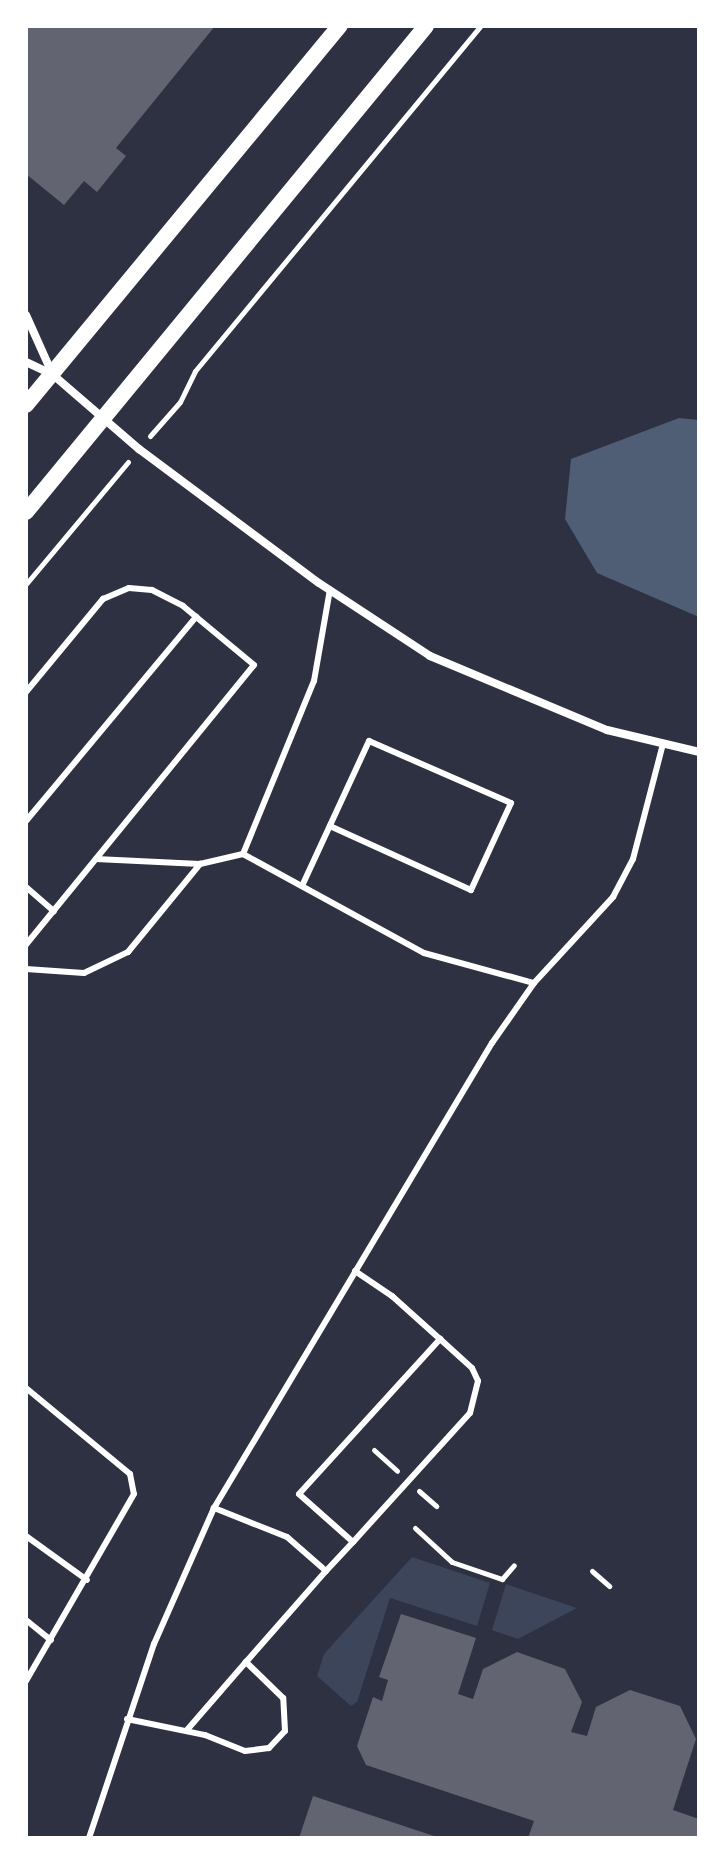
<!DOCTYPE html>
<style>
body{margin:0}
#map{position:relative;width:725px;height:1864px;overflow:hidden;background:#2d3142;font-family:"PT Serif",serif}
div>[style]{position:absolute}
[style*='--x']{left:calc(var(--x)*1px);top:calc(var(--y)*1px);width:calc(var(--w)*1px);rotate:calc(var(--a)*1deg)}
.green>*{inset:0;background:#3c4559}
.water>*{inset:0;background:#4f5d75}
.building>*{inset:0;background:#626471}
.path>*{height:5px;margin:-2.5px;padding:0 2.5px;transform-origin:2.5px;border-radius:2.5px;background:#fff}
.service>*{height:6px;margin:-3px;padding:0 3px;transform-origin:3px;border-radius:3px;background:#fff}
.minor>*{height:8px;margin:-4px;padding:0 4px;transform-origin:4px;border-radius:4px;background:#fff}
.secondary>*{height:16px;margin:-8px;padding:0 8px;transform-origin:8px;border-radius:8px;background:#fff}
span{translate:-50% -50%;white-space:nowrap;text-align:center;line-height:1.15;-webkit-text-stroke:7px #fff;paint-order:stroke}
.frame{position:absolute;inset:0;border:28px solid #fff;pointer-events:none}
</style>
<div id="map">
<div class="green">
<i style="clip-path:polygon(412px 1557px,490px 1583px,477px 1626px,390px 1598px,357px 1702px,351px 1706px,317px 1676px,324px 1654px)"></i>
<i style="clip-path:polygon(506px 1584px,577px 1608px,518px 1639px,492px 1630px)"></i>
</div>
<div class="water">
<i style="clip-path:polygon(679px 418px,699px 420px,699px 617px,597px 573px,565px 519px,571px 459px)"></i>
</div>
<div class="building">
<i style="clip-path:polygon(26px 26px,215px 26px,116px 148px,126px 156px,97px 192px,84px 181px,64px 205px,26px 174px)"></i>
<i style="clip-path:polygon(401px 1614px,476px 1638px,458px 1694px,473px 1699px,483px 1669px,517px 1652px,565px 1669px,582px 1702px,571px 1732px,587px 1736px,596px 1707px,630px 1690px,680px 1706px,696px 1739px,673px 1810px,699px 1819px,699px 1838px,528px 1838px,534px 1821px,366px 1765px,357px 1746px,373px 1697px,382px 1701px,388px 1680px,379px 1677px)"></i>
<i style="clip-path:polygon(313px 1796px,437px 1837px,437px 1838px,299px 1838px)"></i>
</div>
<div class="path">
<i style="--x:150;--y:436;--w:45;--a:-48.6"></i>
<i style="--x:180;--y:402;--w:34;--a:-64"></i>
<i style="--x:195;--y:371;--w:447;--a:-50.4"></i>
<i style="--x:26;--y:584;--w:159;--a:-50.1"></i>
<i style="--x:374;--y:1450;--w:31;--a:42"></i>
<i style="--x:419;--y:1491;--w:23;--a:41"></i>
<i style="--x:415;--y:1528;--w:50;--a:42.6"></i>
<i style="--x:452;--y:1562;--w:53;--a:18.8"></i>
<i style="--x:502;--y:1579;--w:18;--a:-49"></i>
<i style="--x:592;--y:1571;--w:23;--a:41"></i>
</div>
<div class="service">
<i style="--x:26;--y:692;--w:121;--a:-50.4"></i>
<i style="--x:103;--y:599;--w:28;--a:-23"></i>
<i style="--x:129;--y:588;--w:23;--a:5"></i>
<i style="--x:152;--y:590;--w:35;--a:27"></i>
<i style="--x:183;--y:606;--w:92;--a:39.7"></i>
<i style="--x:254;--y:665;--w:361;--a:129.2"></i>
<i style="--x:26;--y:821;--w:266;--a:-50.2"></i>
<i style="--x:243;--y:854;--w:187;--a:-67.7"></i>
<i style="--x:314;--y:681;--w:93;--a:-80.1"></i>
<i style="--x:96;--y:859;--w:104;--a:2.8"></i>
<i style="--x:302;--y:886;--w:160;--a:-65.2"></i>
<i style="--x:369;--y:741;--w:155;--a:23.6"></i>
<i style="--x:511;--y:803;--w:96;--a:114.7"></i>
<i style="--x:471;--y:890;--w:155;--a:-155.6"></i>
<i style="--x:26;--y:887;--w:37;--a:41"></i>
<i style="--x:26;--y:969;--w:58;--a:3.9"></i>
<i style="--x:84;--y:973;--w:49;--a:-25.5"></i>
<i style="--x:128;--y:952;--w:114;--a:-50.7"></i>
<i style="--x:200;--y:864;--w:44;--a:-13.1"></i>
<i style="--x:243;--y:854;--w:206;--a:28.7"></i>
<i style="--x:424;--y:953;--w:114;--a:15.3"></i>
<i style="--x:355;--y:1271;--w:45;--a:34"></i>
<i style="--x:392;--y:1296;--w:64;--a:41.9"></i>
<i style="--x:440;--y:1339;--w:43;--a:42.2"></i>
<i style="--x:472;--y:1368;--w:14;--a:65"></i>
<i style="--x:478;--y:1381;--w:33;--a:104"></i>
<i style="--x:470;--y:1413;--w:174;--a:132.2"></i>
<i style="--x:353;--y:1542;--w:72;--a:-138.4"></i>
<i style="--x:299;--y:1494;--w:210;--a:-47.7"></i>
<i style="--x:26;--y:1388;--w:135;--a:39.6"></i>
<i style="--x:130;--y:1474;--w:20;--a:79"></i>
<i style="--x:134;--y:1494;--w:216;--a:120"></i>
<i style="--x:26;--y:1536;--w:75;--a:35.8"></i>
<i style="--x:326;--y:1571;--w:40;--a:-47"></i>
<i style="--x:26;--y:1620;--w:32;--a:39"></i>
<i style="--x:127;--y:1719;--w:80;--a:11.6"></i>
<i style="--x:205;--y:1735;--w:43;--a:21.8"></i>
<i style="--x:245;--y:1751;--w:24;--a:-7"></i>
<i style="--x:269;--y:1748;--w:23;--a:-47"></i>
<i style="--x:285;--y:1731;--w:33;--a:-93"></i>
<i style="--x:283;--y:1698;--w:52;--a:-135.8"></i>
<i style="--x:246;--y:1662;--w:121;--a:-48.7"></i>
<i style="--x:326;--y:1571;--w:52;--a:-138.9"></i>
<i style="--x:287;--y:1537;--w:79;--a:-158.3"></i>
<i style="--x:187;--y:1730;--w:90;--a:-49.1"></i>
<i style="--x:89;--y:1838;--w:205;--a:-71.5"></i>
<i style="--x:154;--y:1644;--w:149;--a:-66.2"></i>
<i style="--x:214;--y:1508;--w:542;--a:-59.13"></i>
<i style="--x:492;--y:1043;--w:73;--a:-55"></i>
<i style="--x:534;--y:983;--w:117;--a:-47.4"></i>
<i style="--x:613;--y:897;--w:43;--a:-62.2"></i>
<i style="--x:633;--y:859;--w:119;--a:-75.4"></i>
</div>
<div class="minor">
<i style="--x:26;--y:315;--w:64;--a:65.9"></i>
<i style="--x:26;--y:362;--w:29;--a:25"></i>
<i style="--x:52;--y:374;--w:115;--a:40.8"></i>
<i style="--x:139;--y:449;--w:224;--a:36.7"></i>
<i style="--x:319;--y:583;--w:133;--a:33.3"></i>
<i style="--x:430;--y:656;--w:192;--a:22.7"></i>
<i style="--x:607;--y:730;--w:95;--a:13.4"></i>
</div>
<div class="secondary">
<i style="--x:26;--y:405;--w:492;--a:-50.4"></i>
<i style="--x:26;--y:512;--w:629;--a:-50.54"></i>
</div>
<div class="frame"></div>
</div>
